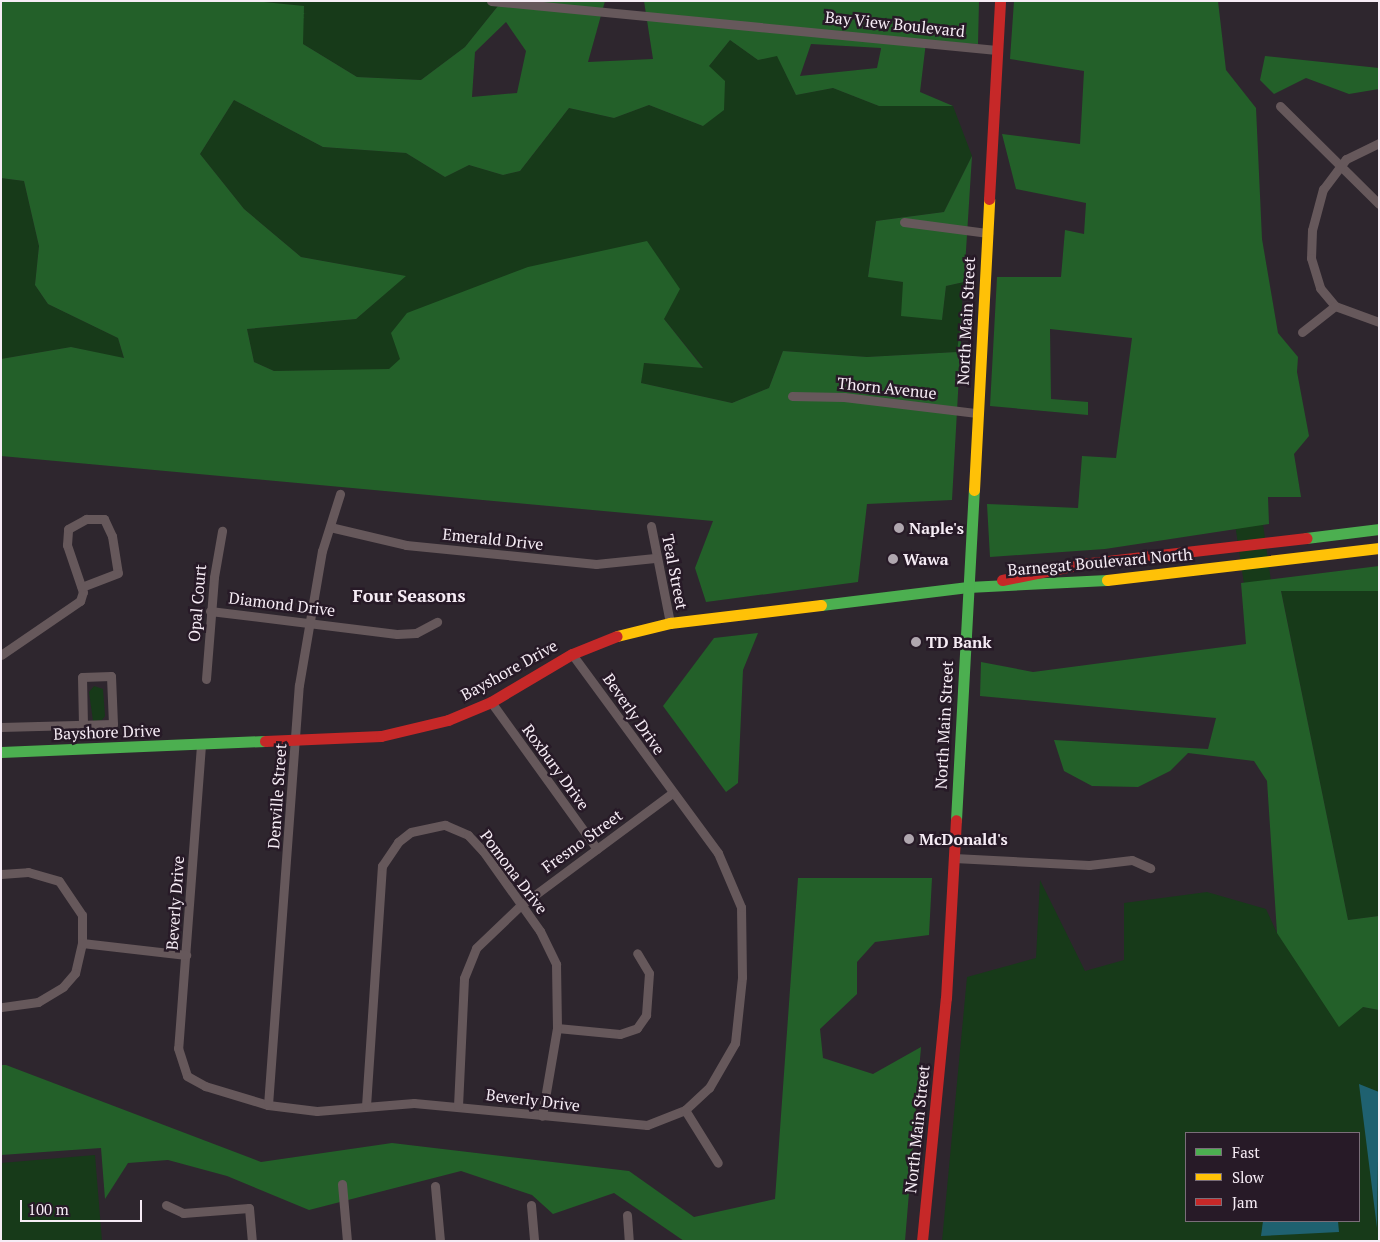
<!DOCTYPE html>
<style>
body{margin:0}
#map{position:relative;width:1380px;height:1242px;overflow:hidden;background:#2e262e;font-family:"PT Serif",serif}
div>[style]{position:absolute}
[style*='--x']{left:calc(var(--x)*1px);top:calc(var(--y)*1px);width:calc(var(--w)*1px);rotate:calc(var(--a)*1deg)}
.green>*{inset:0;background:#173a19}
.forest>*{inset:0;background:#236029}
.water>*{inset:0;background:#1f6170}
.street>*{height:9px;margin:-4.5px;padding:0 4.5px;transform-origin:4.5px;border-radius:4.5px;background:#66585b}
.fast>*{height:11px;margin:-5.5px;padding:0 5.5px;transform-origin:5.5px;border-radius:5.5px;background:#4caf50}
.slow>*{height:11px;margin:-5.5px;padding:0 5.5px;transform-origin:5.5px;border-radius:5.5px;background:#ffc107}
.jam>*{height:11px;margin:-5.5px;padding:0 5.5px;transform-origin:5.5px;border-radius:5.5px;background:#c62828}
.dots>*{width:14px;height:14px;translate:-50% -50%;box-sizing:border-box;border:2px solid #271a27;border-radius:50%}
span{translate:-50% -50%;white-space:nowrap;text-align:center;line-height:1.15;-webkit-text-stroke:5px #271a27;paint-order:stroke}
.street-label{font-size:16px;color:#f6ecf5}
.poi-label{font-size:16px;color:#f6ecf5;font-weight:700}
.left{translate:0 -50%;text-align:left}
.neighbourhood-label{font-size:18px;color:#f6ecf5;font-weight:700}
.frame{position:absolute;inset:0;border:2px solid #f6ecf5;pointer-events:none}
.legend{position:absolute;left:1185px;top:1132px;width:175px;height:90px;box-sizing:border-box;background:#271a27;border:1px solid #7a6e79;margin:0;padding:6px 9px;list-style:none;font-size:15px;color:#f6ecf5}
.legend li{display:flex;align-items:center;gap:10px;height:25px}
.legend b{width:25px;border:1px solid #7a6e79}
.scale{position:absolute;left:20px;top:1200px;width:122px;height:22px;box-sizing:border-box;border:2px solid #f6ecf5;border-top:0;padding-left:6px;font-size:15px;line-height:18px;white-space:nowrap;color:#f6ecf5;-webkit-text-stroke:4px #271a27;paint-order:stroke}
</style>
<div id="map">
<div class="green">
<i style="clip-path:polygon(253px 1px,502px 1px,465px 47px,421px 80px,357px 77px,303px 44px)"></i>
<i style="clip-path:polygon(730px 40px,758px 60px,777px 55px,796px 95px,833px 88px,879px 106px,953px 106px,972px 156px,944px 212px,876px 221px,868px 276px,903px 282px,942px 319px,946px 286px,964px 282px,958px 352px,867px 357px,783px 351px,769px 388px,732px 403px,641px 383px,643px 363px,703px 367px,664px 319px,401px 359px,389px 370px,274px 371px,254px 362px,247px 329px,356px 319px,405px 276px,301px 257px,244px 209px,200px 154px,234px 100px,323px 147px,406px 153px,445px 177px,469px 165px,503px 175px,520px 171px,569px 108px,614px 118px,649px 105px,703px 126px,709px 66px)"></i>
<i style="clip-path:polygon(1px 178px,24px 181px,39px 246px,35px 285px,48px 304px,118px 338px,124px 359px,71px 347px,1px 359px)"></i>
<i style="clip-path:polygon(evenodd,1240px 360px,1301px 795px,1363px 1007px,1379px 1010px,1379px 1241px,942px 1241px,967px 977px,1036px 958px,1040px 880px,1085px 971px,1124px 960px,1124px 903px,1207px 892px,1266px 909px,1277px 933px,1275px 791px,1232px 504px,1240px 360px,1186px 1133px,1359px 1133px,1359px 1221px,1186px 1221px,1186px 1133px)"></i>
<i style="clip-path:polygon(1379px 566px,1379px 916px,1348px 920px,1281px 590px,1305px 590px)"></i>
<i style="clip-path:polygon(94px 686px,103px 689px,105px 716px,102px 720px,93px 721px,89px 692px)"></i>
<i style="clip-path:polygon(95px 1155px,102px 1241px,1px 1241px,1px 1163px)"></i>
</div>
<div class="forest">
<i style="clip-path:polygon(evenodd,1px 1px,253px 1px,304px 6px,303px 44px,357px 77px,421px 80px,465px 47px,502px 1px,605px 1px,588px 62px,653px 59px,644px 1px,979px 1px,978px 44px,926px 42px,920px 92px,953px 106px,879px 106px,833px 88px,796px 95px,777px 56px,758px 60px,730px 40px,709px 66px,725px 81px,724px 110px,703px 126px,649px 105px,614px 118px,569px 108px,520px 171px,503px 175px,469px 165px,445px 177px,406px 153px,323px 147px,234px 100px,200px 154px,244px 209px,301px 257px,406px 276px,356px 319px,247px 329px,254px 362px,274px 371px,389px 369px,400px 359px,391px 333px,407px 313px,528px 267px,647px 241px,680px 289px,664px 319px,703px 368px,644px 363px,641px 383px,732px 403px,769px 388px,783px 351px,867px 357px,957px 352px,963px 304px,952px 500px,867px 504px,858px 582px,706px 602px,695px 568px,713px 521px,1px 456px,1px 359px,71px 347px,124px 358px,118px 338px,48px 304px,35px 285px,39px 246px,24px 181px,1px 178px,1px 1px,506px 22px,526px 51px,517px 93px,472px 97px,475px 52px,506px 22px,1px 1px,811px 44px,881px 48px,881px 49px,877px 68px,800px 76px,811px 44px)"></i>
<i style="clip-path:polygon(1014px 1px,1218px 1px,1226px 70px,1256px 108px,1262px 239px,1278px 333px,1298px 357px,1297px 372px,1309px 436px,1294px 454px,1301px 497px,1268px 497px,1269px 524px,1105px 549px,990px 557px,987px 504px,1078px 508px,1082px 456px,1116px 458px,1132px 338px,1050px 329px,1051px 399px,1088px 402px,1088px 415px,990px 406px,997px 277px,1061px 277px,1065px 230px,1084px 234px,1086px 203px,1016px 189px,1002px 134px,1080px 144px,1084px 71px,1010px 59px)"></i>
<i style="clip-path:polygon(1265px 56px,1379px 68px,1379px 89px,1349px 94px,1306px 78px,1274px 94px,1260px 80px)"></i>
<i style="clip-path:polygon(972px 156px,964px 282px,946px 286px,942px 320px,901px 316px,903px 282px,868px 277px,876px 221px,944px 212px)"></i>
<i style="clip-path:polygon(1379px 566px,1379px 591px,1281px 591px,1348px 920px,1379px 916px,1379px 1010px,1363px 1007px,1339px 1027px,1277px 933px,1267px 781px,1254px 761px,1188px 753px,1170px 771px,1138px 787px,1092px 786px,1064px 771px,1054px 740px,1208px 749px,1216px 718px,980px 696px,981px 662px,1033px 672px,1246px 644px,1241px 583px)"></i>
<i style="clip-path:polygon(758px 633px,743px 670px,738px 783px,726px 792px,663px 706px,714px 638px)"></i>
<i style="clip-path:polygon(798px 878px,932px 878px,929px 935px,875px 942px,857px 962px,857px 994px,820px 1029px,823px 1058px,873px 1074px,921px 1047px,905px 1241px,684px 1241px,614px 1193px,553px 1214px,532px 1195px,461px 1171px,309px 1210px,227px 1176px,168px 1160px,128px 1163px,105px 1199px,101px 1148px,1px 1155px,1px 1065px,6px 1065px,261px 1162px,392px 1143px,629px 1171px,694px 1217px,775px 1199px)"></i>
</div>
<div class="water">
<i style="clip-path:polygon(1359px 1084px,1379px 1092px,1377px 1228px)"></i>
<i style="clip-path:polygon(1263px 1221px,1338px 1221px,1339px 1232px,1261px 1236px)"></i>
</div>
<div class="street">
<i style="--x:491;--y:1;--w:508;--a:5.53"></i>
<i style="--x:1280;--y:106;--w:139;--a:44.7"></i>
<i style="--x:1379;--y:143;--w:37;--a:154"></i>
<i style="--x:1346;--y:159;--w:38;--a:127"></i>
<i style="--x:1323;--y:189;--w:42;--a:105"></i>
<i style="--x:1312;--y:230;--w:28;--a:92"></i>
<i style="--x:1311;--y:258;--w:31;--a:73"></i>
<i style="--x:1320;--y:288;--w:23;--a:50"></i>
<i style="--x:1335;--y:306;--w:47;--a:20"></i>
<i style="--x:904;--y:222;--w:85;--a:7.5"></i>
<i style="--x:1302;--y:332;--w:42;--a:-38.2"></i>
<i style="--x:792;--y:396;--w:52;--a:1.1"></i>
<i style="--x:844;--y:397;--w:134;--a:6.9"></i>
<i style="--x:651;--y:526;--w:99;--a:78.9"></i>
<i style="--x:330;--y:527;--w:78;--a:13.3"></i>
<i style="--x:406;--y:545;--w:191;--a:5.7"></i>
<i style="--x:596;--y:564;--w:59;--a:-5.8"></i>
<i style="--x:210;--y:611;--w:188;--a:7"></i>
<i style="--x:397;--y:634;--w:19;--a:-3"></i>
<i style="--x:416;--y:633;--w:24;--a:-28"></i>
<i style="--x:1;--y:655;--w:96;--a:-34.4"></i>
<i style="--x:80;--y:601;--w:9;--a:-72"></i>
<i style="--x:83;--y:592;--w:50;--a:-108.8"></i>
<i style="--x:67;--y:545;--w:16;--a:-86"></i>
<i style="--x:68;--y:529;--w:21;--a:-29"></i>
<i style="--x:86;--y:519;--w:18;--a:0"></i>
<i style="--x:104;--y:519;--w:19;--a:65"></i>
<i style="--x:112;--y:536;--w:37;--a:81"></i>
<i style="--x:118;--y:573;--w:39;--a:159"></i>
<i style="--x:206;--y:679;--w:102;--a:-85.5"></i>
<i style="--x:214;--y:577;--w:47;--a:-80.1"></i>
<i style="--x:491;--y:702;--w:181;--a:54.2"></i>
<i style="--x:1;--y:727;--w:112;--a:-1.5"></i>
<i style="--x:113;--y:724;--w:48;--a:-92.4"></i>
<i style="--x:111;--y:676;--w:29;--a:178"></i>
<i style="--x:82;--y:677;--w:48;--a:88.8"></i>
<i style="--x:201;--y:745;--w:304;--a:94.3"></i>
<i style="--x:178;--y:1048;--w:29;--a:72"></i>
<i style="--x:187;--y:1076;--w:21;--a:29"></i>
<i style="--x:205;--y:1086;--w:66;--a:16.8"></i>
<i style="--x:268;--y:1105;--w:49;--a:7"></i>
<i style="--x:317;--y:1111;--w:97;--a:-4.7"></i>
<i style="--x:414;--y:1103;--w:234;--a:5.4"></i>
<i style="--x:647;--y:1125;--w:41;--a:-21.5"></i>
<i style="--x:685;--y:1110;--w:33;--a:-43"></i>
<i style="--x:709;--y:1088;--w:52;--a:-60"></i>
<i style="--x:735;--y:1043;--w:66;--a:-83.9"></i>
<i style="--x:742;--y:977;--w:70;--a:-90.8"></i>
<i style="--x:741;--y:907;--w:59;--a:-113.1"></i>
<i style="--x:718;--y:853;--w:247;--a:-126.3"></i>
<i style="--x:954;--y:858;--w:135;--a:3"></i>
<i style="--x:1089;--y:865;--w:43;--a:-6.6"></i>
<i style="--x:1132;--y:860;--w:20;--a:24"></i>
<i style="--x:1;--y:874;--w:27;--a:-4"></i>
<i style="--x:28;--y:872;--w:32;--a:16"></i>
<i style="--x:59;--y:881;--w:41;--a:55.9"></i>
<i style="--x:82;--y:915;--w:28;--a:90"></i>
<i style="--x:82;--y:943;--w:31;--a:103"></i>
<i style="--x:75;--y:973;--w:18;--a:131"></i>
<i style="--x:63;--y:987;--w:29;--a:149"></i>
<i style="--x:38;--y:1002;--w:37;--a:172"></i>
<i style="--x:82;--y:943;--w:105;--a:6.6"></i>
<i style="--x:557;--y:1028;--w:63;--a:5.4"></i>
<i style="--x:620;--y:1034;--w:18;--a:-19"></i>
<i style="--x:637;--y:1028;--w:16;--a:-55"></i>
<i style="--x:646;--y:1015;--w:42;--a:-85.9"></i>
<i style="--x:649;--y:973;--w:23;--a:-121"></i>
<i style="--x:268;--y:1105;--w:421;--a:-85.8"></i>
<i style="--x:299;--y:685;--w:136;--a:-80.3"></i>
<i style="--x:322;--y:551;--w:60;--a:-72.5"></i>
<i style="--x:366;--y:1106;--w:241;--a:-86.2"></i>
<i style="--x:382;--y:866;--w:29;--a:-56"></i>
<i style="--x:398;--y:842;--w:16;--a:-38"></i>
<i style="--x:411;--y:832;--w:35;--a:-12"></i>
<i style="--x:445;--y:825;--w:25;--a:23"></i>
<i style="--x:468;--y:835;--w:22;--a:47"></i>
<i style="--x:483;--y:851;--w:98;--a:54.5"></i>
<i style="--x:540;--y:931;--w:37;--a:64"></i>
<i style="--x:556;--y:964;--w:64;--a:89.1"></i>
<i style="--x:557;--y:1028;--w:89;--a:99.7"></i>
<i style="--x:458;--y:1106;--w:128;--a:-87.3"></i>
<i style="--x:464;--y:978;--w:32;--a:-68"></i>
<i style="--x:476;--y:948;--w:61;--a:-43.7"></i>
<i style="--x:520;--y:906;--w:189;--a:-36.6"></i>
<i style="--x:685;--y:1110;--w:62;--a:58.1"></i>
<i style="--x:342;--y:1184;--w:57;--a:85"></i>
<i style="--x:435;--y:1186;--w:55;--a:84.8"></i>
<i style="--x:166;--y:1205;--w:19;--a:25"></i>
<i style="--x:183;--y:1213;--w:66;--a:-4.3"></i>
<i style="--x:249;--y:1208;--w:33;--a:85"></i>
<i style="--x:531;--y:1205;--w:36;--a:85"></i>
<i style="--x:627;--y:1215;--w:26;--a:86"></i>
</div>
<div class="fast">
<i style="--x:1306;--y:538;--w:74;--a:-7"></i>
<i style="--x:821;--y:605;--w:148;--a:-7"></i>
<i style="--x:968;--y:587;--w:139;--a:-2.9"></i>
<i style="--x:1;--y:752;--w:264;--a:-2.4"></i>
<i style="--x:956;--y:820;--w:330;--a:-86.9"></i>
</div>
<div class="slow">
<i style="--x:974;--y:490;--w:291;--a:-87"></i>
<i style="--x:1107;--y:580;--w:274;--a:-6.7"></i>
<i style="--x:617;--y:636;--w:55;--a:-13.8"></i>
<i style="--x:670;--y:623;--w:152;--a:-6.8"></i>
</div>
<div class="jam">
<i style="--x:989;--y:199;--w:198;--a:-86.8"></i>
<i style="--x:1002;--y:580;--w:82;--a:-11.3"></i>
<i style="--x:1082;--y:564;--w:226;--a:-6.6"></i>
<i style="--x:265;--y:741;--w:116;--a:-2.5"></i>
<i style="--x:381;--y:736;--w:69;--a:-13.4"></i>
<i style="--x:448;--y:720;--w:47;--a:-22.7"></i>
<i style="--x:491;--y:702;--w:94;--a:-30.7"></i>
<i style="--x:572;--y:654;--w:48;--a:-21.8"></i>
<i style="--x:922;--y:1241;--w:244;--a:-84.4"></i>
<i style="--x:946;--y:998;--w:178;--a:-86.8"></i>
</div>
<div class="dots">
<i style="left:899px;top:528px;background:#b0a7af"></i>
<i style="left:893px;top:559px;background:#b0a7af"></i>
<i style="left:916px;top:642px;background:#b0a7af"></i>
<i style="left:909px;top:839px;background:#b0a7af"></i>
</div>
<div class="street-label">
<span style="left:895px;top:24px;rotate:6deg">Bay View Boulevard</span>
<span style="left:966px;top:321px;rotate:-87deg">North Main Street</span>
<span style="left:887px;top:388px;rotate:6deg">Thorn Avenue</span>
<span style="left:493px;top:539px;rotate:6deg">Emerald Drive</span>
<span style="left:1100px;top:562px;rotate:-5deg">Barnegat Boulevard North</span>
<span style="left:675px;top:572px;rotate:79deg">Teal Street</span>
<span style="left:197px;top:603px;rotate:-85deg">Opal Court</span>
<span style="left:282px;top:604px;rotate:7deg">Diamond Drive</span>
<span style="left:509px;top:670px;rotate:-29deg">Bayshore Drive</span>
<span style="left:634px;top:714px;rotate:55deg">Beverly Drive</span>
<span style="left:944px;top:725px;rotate:-87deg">North Main Street</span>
<span style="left:107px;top:732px;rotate:-2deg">Bayshore Drive</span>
<span style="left:556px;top:767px;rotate:54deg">Roxbury Drive</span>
<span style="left:277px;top:796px;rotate:-86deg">Denville Street</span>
<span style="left:582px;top:841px;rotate:-36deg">Fresno Street</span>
<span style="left:514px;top:872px;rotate:53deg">Pomona Drive</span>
<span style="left:175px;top:903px;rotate:-86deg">Beverly Drive</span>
<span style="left:533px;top:1100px;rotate:7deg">Beverly Drive</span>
<span style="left:917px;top:1129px;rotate:-84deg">North Main Street</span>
</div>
<div class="poi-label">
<span class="left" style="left:909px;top:528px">Naple's</span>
<span class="left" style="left:903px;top:559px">Wawa</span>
<span class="left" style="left:926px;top:642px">TD Bank</span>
<span class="left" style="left:919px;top:839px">McDonald's</span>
</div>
<div class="neighbourhood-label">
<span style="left:409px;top:595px">Four Seasons</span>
</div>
<div class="frame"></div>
<ul class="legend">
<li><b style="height:6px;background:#4caf50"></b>Fast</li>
<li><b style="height:6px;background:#ffc107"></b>Slow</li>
<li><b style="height:6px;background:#c62828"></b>Jam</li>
</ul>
<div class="scale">100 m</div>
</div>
